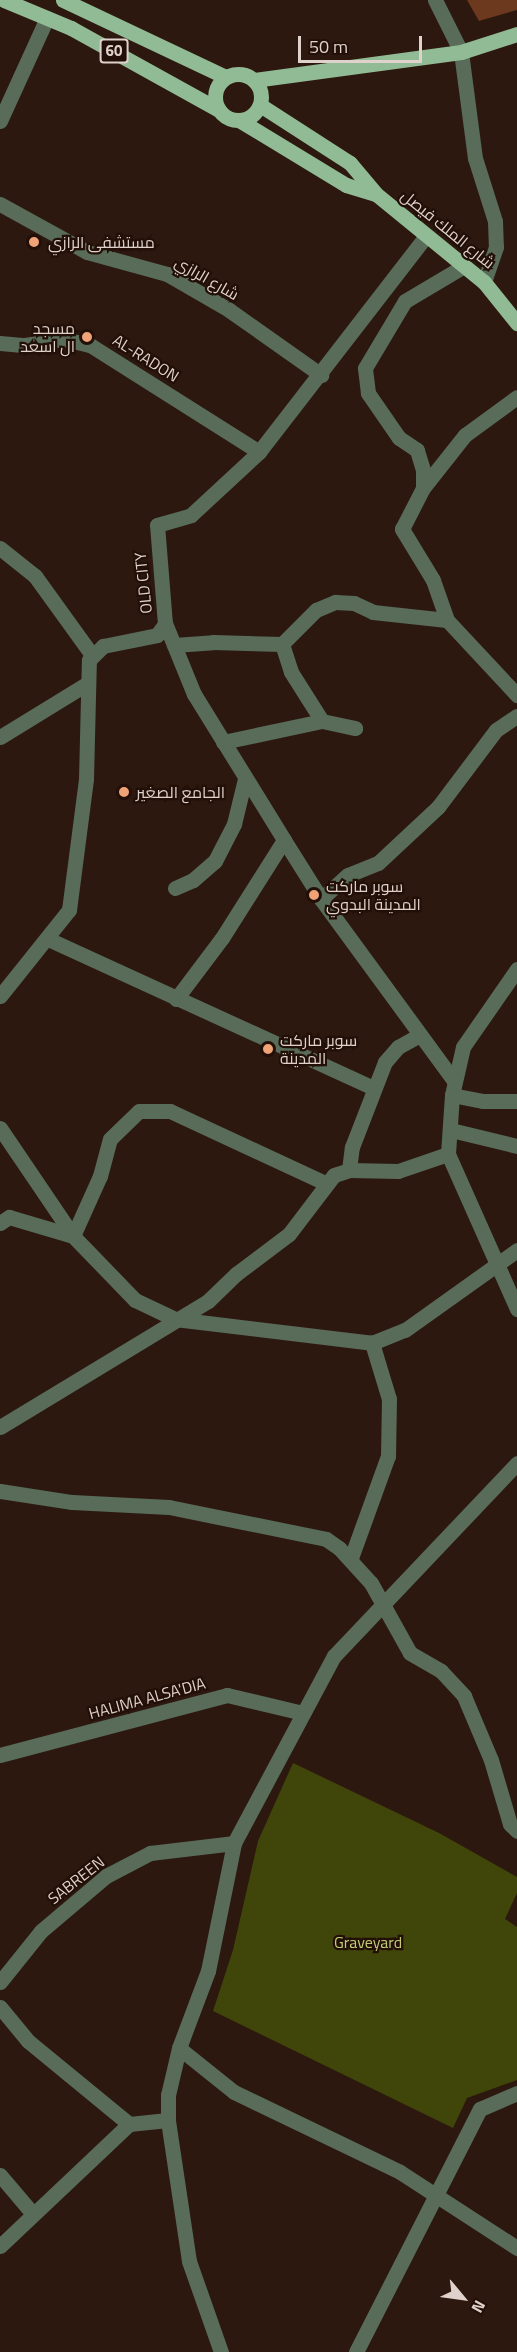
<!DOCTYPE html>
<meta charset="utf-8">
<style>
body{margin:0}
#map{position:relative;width:517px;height:2352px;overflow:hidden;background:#2c180f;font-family:"Titillium Web",Cairo,sans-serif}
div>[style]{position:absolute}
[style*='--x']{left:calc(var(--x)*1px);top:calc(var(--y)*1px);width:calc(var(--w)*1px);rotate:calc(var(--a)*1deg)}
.green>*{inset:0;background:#404609}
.building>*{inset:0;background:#6c381e}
.minor>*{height:15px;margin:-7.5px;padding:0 7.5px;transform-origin:7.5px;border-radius:7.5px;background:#586c59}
.major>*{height:15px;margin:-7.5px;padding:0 7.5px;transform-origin:7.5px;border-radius:7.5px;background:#91bb95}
.major>.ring{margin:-7.5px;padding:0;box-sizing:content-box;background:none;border:15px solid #91bb95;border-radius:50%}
.dots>*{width:16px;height:16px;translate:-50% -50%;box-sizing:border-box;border:3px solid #220f07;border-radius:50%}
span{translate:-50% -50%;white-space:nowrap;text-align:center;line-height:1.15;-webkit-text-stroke:4.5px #220f07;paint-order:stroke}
.shield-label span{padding:2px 4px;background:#220f07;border:2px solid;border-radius:4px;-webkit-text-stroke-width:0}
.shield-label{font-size:15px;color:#dfd1cb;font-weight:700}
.street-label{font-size:16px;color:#dfd1cb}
.poi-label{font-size:16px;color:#dfd1cb}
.left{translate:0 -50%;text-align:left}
.right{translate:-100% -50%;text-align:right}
.park-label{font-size:16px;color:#c1cd76}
.north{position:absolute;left:433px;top:2268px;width:60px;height:60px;-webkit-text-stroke:4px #220f07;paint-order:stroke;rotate:119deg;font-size:16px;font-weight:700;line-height:24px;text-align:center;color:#dfd1cb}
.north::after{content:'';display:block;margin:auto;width:21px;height:27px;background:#dfd1cb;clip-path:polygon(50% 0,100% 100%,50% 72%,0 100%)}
.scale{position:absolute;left:298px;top:36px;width:124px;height:27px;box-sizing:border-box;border:3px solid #dfd1cb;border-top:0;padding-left:8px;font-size:18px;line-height:21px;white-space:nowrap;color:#dfd1cb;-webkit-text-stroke:4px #220f07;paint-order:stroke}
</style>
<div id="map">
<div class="green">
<i style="clip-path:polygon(293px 1763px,439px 1833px,517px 1877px,517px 1893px,505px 1919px,517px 1927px,517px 2080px,467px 2098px,453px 2128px,213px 2011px,233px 1950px,258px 1841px)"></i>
</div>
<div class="building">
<i style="clip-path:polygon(467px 0,517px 0,517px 10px,479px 21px)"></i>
</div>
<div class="minor">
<i style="--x:435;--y:0;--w:58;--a:63.4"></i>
<i style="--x:461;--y:52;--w:107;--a:82.5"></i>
<i style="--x:475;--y:158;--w:66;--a:72.4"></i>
<i style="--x:495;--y:221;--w:26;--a:88"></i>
<i style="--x:496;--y:247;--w:37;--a:109"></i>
<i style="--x:0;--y:121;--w:113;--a:-65.5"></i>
<i style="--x:0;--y:204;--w:99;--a:28.9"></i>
<i style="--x:87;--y:252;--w:83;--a:15.4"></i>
<i style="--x:167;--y:274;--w:72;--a:30.1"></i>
<i style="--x:229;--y:310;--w:113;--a:35.2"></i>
<i style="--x:0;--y:343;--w:25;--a:5"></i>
<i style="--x:25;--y:345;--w:39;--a:-9"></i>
<i style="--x:64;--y:339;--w:27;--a:13"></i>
<i style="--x:90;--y:345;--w:200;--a:32.3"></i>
<i style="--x:423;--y:488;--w:68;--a:-51.6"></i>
<i style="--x:465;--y:435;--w:64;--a:-36.2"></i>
<i style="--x:0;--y:548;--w:45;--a:38.7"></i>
<i style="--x:35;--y:576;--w:97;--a:54.2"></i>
<i style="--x:447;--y:620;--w:42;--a:-109.3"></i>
<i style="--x:433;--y:580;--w:60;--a:-121.3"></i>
<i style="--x:402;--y:529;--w:46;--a:-62.9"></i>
<i style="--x:423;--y:488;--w:18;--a:-90"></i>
<i style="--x:423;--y:470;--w:21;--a:-107"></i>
<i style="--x:417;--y:450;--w:22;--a:-146"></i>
<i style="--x:399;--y:438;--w:55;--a:-124.6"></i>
<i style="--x:368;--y:393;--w:25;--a:-97"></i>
<i style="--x:365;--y:368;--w:78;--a:-59.2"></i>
<i style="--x:405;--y:301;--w:69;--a:-30.7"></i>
<i style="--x:165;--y:623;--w:77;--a:67.8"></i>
<i style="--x:194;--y:694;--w:172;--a:58.3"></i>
<i style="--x:284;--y:840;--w:70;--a:57.9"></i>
<i style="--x:321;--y:899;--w:225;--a:53.8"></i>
<i style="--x:282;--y:644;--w:29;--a:72"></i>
<i style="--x:291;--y:672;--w:58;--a:57.7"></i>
<i style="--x:174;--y:645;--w:39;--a:-4"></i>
<i style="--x:213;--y:642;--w:69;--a:1.7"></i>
<i style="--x:282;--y:644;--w:48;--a:-45"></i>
<i style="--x:316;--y:610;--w:21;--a:-23"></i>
<i style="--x:335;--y:602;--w:19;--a:3"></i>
<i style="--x:354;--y:603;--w:21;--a:25"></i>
<i style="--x:373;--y:612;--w:74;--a:6.2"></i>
<i style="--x:447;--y:620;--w:103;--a:47"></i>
<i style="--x:0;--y:737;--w:103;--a:-31.5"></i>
<i style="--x:223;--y:742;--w:101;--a:-12"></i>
<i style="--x:322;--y:721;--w:34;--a:12"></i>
<i style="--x:175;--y:888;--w:20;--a:-24"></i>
<i style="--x:193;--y:880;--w:29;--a:-41"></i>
<i style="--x:215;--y:861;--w:42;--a:-62.8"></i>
<i style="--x:234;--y:824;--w:46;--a:-76.3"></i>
<i style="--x:321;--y:899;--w:36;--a:-42"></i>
<i style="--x:348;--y:875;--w:32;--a:-22"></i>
<i style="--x:378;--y:863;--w:82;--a:-43"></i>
<i style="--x:438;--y:807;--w:96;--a:-53"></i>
<i style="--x:496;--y:730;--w:25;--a:-34"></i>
<i style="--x:48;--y:939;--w:358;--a:24.6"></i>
<i style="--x:517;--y:969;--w:95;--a:124.7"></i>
<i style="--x:463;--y:1047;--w:49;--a:102.9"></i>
<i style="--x:452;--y:1095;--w:59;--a:93.9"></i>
<i style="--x:448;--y:1154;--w:170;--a:66"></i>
<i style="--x:0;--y:996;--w:110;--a:-51.3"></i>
<i style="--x:69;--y:910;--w:132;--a:-82.6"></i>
<i style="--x:86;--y:779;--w:119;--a:-88.6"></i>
<i style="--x:89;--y:660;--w:20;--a:-45"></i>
<i style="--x:103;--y:646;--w:55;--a:-11.5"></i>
<i style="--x:157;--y:635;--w:14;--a:-54"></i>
<i style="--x:165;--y:624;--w:99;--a:-94.6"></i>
<i style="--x:157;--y:525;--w:35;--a:-16"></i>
<i style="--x:191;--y:515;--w:93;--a:-42.8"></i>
<i style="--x:259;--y:452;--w:273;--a:-52.3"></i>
<i style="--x:176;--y:999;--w:76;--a:-53"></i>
<i style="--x:222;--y:938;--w:116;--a:-57.7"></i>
<i style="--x:452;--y:1095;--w:32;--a:11"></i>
<i style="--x:483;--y:1101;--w:34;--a:0"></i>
<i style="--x:0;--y:1128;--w:130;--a:55.9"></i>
<i style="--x:73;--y:1236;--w:89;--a:45.9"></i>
<i style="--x:135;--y:1300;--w:44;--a:25.4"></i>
<i style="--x:175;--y:1319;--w:198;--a:6.9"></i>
<i style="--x:372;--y:1343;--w:35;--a:-22"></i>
<i style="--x:405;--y:1330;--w:138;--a:-35.5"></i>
<i style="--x:451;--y:1130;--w:68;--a:13.6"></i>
<i style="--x:349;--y:1170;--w:23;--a:-83"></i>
<i style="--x:352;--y:1147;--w:91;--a:-68.8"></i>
<i style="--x:385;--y:1062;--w:20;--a:-49"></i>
<i style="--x:398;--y:1047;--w:25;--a:-29"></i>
<i style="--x:0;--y:1223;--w:11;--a:-34"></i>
<i style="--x:9;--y:1217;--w:67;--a:16.5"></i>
<i style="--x:73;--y:1236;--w:66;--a:-65.8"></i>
<i style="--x:100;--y:1176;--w:38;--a:-75"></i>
<i style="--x:110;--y:1139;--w:40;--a:-44"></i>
<i style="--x:139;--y:1111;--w:31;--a:0"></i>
<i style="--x:170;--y:1111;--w:171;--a:24.9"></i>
<i style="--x:0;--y:1427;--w:243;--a:-31.2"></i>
<i style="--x:208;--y:1301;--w:39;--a:-44"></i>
<i style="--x:236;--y:1274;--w:66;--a:-37"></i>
<i style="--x:289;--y:1234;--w:74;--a:-52.7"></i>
<i style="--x:334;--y:1175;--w:16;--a:-18"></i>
<i style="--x:349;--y:1170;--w:49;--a:1.2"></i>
<i style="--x:398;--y:1171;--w:53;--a:-18.8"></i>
<i style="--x:0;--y:1491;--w:73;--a:8.7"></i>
<i style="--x:72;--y:1502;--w:97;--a:3"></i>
<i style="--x:169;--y:1507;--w:160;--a:11.5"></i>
<i style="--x:326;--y:1539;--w:16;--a:35"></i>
<i style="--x:339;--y:1548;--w:47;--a:47.6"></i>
<i style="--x:371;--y:1583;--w:80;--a:60.9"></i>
<i style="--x:410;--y:1653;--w:36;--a:30"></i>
<i style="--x:441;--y:1671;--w:34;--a:47"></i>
<i style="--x:464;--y:1696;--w:69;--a:67.1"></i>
<i style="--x:491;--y:1760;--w:67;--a:73.5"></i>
<i style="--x:510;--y:1824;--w:10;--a:45"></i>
<i style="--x:351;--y:1558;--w:109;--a:-70.1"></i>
<i style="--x:388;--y:1456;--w:57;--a:-89"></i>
<i style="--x:389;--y:1399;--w:59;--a:-106.9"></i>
<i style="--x:0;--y:1755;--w:235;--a:-14.8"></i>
<i style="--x:227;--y:1695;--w:78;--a:13.3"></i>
<i style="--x:0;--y:1982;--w:65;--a:-51.2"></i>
<i style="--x:41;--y:1931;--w:85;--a:-40.2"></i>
<i style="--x:106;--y:1876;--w:50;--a:-27.6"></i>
<i style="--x:150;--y:1853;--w:85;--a:-6.8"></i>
<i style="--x:0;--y:2007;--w:44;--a:50.5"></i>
<i style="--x:28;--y:2041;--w:131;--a:39.4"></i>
<i style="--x:179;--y:2048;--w:70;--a:38.7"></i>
<i style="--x:234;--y:2092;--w:184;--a:25.7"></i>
<i style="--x:400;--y:2172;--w:140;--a:33"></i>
<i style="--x:0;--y:2175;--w:51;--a:49.8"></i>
<i style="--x:0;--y:2246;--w:178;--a:-43.4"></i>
<i style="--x:129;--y:2124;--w:39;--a:-6"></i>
<i style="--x:221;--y:2352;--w:96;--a:-109.4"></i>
<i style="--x:189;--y:2261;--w:143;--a:-98.5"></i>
<i style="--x:168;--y:2120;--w:25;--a:-90"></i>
<i style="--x:168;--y:2095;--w:48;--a:-76.8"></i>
<i style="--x:179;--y:2048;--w:82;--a:-69.4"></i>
<i style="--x:208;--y:1971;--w:131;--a:-78.5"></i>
<i style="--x:234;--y:1843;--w:212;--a:-61.9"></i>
<i style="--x:334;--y:1656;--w:266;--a:-46.5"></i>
<i style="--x:356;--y:2352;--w:273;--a:-63"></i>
<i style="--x:480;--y:2109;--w:40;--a:-23.4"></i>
</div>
<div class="major">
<i style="--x:4;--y:0;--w:73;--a:22.7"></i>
<i style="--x:71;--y:28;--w:169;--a:29"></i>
<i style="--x:63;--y:0;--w:180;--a:25.3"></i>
<i class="ring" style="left:215px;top:74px;width:31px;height:31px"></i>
<i style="--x:254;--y:80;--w:209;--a:-7.7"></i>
<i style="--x:461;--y:52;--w:59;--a:-17.8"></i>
<i style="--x:260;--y:105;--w:107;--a:32.8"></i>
<i style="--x:350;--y:163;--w:40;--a:50"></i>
<i style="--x:376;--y:194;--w:139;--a:39.2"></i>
<i style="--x:484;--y:282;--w:53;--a:51.2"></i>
<i style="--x:239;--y:120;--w:125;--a:31.3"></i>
<i style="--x:346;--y:185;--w:31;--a:17"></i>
</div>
<div class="dots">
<i style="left:34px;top:242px;background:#efa377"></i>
<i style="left:87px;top:337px;background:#efa377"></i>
<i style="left:124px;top:792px;background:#efa377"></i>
<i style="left:314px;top:895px;background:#efa377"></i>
<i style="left:268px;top:1049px;background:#efa377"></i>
</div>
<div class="shield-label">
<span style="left:114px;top:51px">60</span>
</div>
<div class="street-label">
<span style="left:448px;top:229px;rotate:39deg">شارع الملك فيصل</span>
<span style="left:207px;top:278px;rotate:30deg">شارع الرازي</span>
<span style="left:146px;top:358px;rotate:32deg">AL-RADON</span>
<span style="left:143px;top:583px;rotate:-96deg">OLD CITY</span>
<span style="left:147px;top:1698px;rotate:-15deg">HALIMA ALSA'DIA</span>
<span style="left:76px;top:1880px;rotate:-38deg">SABREEN</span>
</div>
<div class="poi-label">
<span class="left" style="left:48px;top:242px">مستشفى الرازي</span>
<span class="right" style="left:75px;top:337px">مسجد<br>ال اسعد</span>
<span class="left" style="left:136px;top:792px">الجامع الصغير</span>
<span class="left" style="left:326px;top:895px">سوبر ماركت<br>المدينة البدوي</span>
<span class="left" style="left:280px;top:1049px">سوبر ماركت<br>المدينة</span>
</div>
<div class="park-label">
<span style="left:368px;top:1942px">Graveyard</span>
</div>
<div class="north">N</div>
<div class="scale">50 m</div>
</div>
